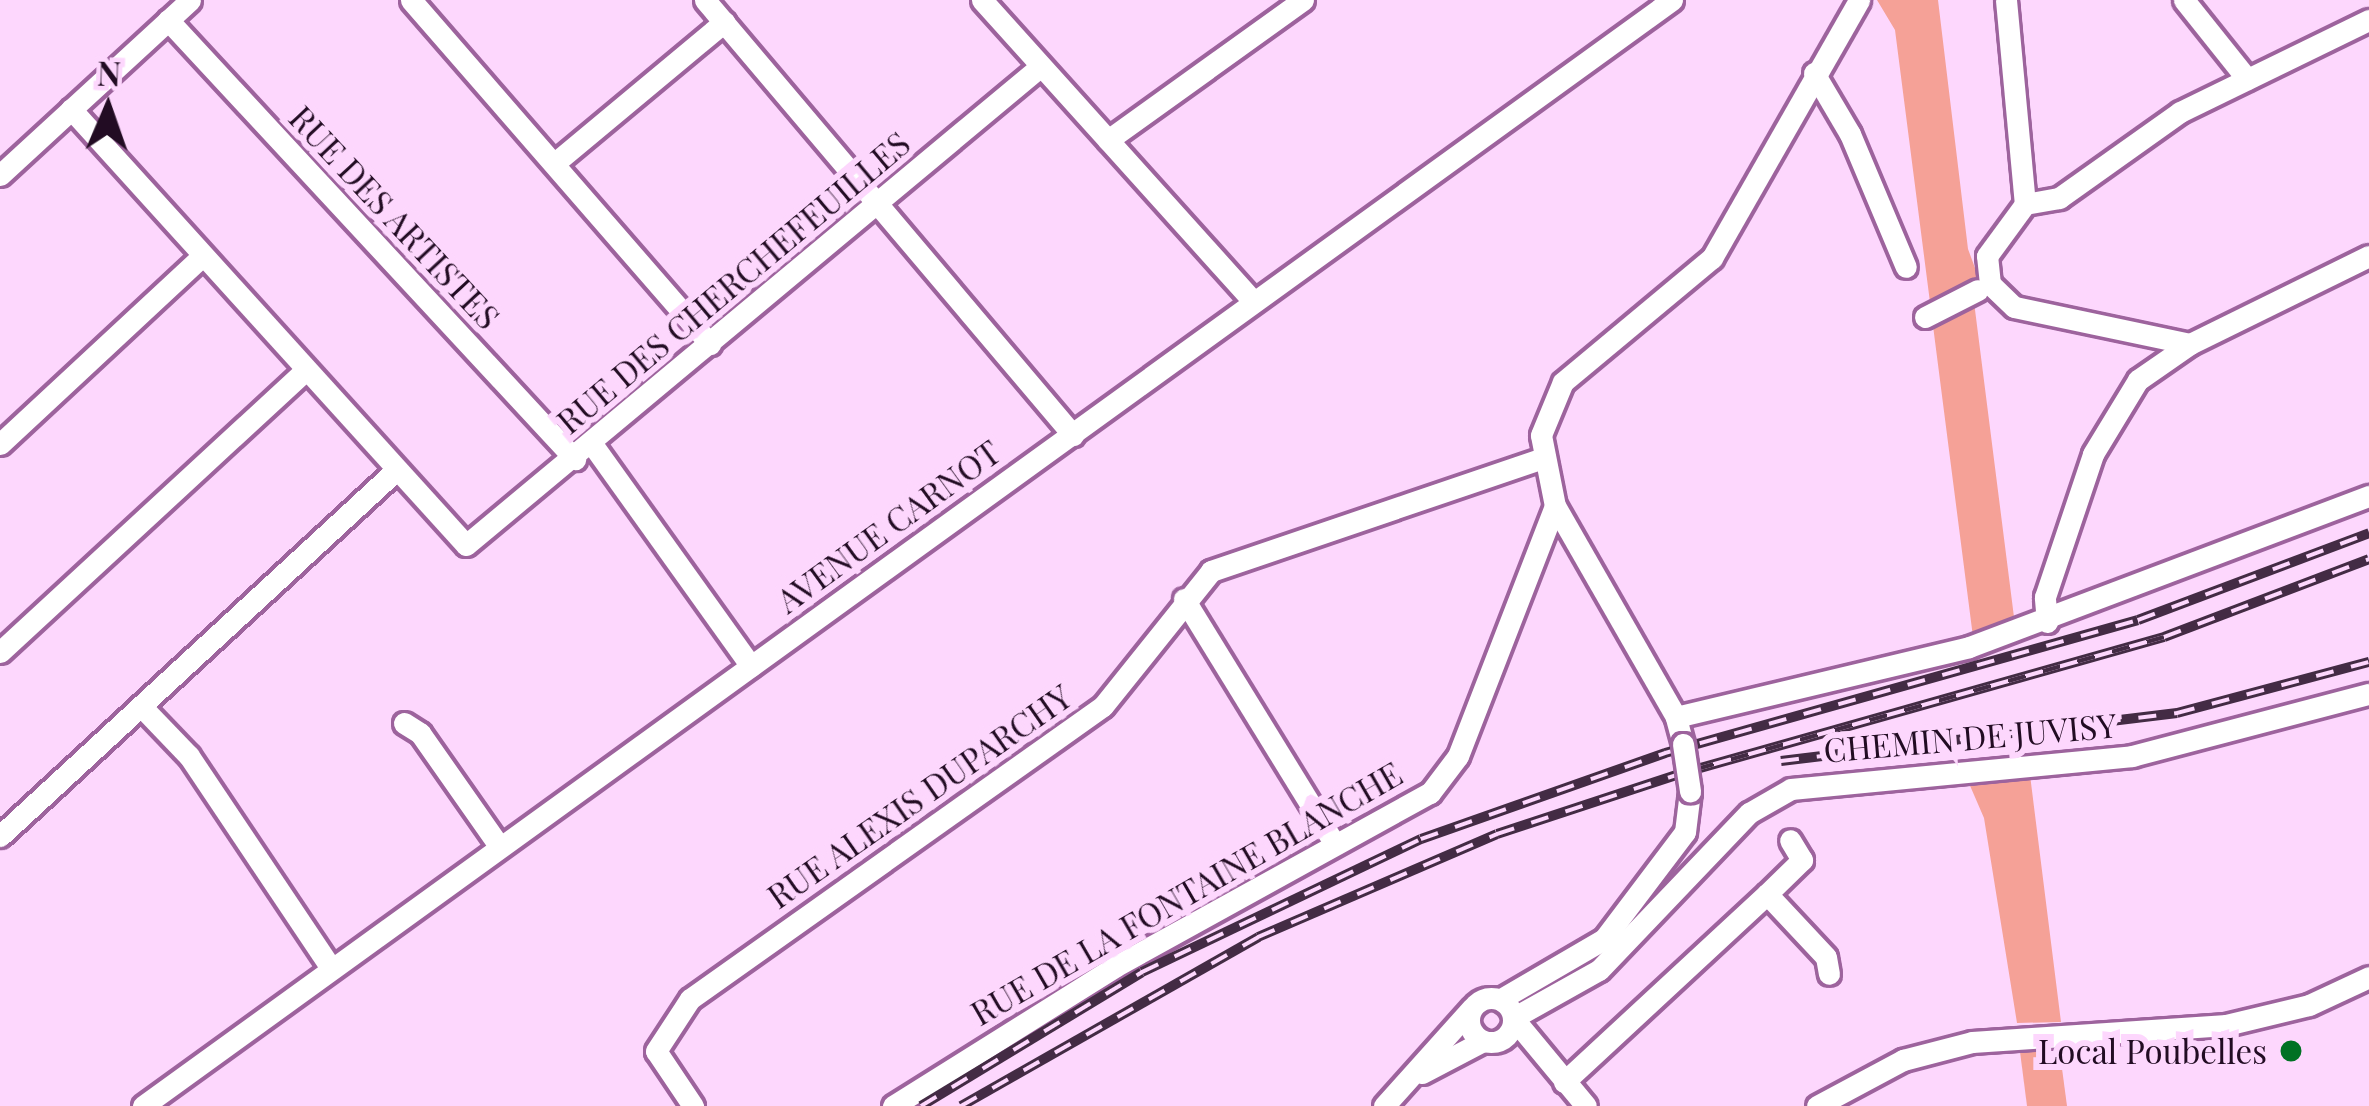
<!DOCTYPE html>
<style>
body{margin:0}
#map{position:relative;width:2369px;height:1106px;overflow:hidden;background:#fdd7fd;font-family:"Playfair Display",serif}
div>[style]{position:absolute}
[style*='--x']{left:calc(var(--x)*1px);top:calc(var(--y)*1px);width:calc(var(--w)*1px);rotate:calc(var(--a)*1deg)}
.green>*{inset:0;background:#f5a197}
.roads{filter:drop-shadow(3px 0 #9d639d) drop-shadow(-3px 0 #9d639d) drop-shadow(0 3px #9d639d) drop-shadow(0 -3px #9d639d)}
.minor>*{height:21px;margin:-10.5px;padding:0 10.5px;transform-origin:10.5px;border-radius:10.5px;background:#fff}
.minor>.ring{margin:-10.5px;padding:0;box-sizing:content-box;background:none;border:21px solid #fff;border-radius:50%}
.rail>*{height:10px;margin-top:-5px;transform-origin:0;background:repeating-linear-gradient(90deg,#fdd7fd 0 18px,#432b44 0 36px);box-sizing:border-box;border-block:3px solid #432b44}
.bridges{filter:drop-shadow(3px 0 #9d639d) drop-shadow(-3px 0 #9d639d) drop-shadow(0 3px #9d639d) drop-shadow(0 -3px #9d639d)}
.minor-bridge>*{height:21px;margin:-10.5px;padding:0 10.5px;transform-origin:10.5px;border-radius:10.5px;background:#fff}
.dots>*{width:33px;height:33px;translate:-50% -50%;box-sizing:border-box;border:6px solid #fdd7fd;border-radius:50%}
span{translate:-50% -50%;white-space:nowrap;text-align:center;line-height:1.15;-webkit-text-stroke:12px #fdd7fd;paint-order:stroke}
.street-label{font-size:33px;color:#220c23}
.poi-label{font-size:33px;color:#220c23}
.right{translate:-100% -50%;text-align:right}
.north{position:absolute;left:48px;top:48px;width:120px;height:120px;-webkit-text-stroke:9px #fdd7fd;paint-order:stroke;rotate:2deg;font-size:33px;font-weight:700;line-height:48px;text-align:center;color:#220c23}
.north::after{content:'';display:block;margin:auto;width:42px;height:54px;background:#220c23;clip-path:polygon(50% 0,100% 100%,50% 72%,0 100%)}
</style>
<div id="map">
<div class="green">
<i style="clip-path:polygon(1877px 0,1938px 0,1968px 249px,1982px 287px,1973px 294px,2015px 625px,1973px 637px,1895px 30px)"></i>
<i style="clip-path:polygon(2030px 775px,2061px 1022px,2017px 1023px,1984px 818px,1968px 781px)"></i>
<i style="clip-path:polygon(2019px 1044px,2059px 1046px,2067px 1106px,2027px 1106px)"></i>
</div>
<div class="roads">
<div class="minor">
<i style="--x:411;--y:0;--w:456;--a:49"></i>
<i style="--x:705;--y:0;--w:570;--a:49.77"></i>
<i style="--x:982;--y:0;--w:406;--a:48"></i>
<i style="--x:2006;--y:0;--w:205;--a:84.7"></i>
<i style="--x:2184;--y:0;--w:101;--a:51.4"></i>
<i style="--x:168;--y:20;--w:599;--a:47.17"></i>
<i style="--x:1814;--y:73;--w:71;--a:59.5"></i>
<i style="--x:1850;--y:134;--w:144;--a:67.2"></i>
<i style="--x:71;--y:109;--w:588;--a:47.82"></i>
<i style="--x:466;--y:545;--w:748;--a:-39.8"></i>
<i style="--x:1108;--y:140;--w:240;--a:-35.7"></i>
<i style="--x:556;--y:162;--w:219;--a:-39.8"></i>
<i style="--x:0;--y:175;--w:258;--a:-42.6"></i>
<i style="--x:1925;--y:317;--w:59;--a:-27"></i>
<i style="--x:2190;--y:344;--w:180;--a:-168.1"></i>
<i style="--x:2014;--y:307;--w:33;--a:-136"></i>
<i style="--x:1990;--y:284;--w:28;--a:-96"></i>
<i style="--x:1987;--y:256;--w:64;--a:-53.8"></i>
<i style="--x:2025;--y:204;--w:35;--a:-10"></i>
<i style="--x:2059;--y:198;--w:148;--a:-35.4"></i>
<i style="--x:2180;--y:112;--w:210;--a:-26"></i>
<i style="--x:0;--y:444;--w:273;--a:-42.9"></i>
<i style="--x:592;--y:444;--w:273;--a:54.4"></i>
<i style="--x:1184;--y:599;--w:288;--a:58.4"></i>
<i style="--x:2047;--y:622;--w:25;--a:-95"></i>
<i style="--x:2045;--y:597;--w:151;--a:-71.4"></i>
<i style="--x:2093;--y:454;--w:87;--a:-58.7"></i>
<i style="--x:2138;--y:380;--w:63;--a:-34.7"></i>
<i style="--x:2190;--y:344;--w:199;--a:-26.2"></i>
<i style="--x:0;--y:652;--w:413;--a:-42.7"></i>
<i style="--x:141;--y:706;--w:69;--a:46.2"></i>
<i style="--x:189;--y:756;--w:255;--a:56.2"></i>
<i style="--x:1676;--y:717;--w:301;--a:-13.4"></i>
<i style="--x:1969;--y:647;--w:428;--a:-20.7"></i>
<i style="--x:404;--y:723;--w:19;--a:32"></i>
<i style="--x:420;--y:733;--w:138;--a:55"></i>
<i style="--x:1683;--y:744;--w:28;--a:-105"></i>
<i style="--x:1676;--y:717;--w:243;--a:-119.8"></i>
<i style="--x:1555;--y:506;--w:72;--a:-101.2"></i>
<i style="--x:1541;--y:435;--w:57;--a:-67.5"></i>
<i style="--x:1563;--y:382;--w:194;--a:-39.8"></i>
<i style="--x:1712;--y:258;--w:297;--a:-60.3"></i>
<i style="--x:0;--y:836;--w:536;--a:-42.73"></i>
<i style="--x:1767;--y:894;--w:49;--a:-44.2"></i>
<i style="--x:1802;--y:860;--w:23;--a:-121"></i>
<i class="ring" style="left:1469px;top:998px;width:23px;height:23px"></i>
<i style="--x:1501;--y:999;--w:119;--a:-30.2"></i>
<i style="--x:1604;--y:939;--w:134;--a:-52.9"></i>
<i style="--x:1685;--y:832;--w:41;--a:-83"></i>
<i style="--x:1513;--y:1018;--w:98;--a:-29.2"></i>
<i style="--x:1599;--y:970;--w:217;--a:-46.3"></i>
<i style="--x:1749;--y:813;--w:48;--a:-29.7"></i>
<i style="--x:1791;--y:789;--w:343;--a:-5.5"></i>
<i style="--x:2132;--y:756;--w:245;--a:-14.7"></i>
<i style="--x:1513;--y:1018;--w:114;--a:50.3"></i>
<i style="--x:1422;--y:1073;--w:69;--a:-27.7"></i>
<i style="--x:1564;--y:1082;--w:277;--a:-42.8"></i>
<i style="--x:1767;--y:894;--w:86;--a:46.9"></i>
<i style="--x:1826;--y:957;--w:17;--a:80"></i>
<i style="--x:143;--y:1106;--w:1887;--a:-35.88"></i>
<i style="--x:693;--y:1106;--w:66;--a:-123.9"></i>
<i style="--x:656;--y:1051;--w:62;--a:-56.8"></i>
<i style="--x:690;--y:999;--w:506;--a:-35.35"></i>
<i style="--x:1103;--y:706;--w:173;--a:-51.3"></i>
<i style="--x:1211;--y:571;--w:348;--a:-18.8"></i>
<i style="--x:893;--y:1106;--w:263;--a:-32.1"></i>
<i style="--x:1116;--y:966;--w:359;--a:-28.9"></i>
<i style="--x:1430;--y:793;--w:46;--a:-52.9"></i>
<i style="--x:1458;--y:756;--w:268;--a:-68.8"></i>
<i style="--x:1384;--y:1106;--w:132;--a:-48.1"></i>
<i style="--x:1817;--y:1106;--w:98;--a:-28.1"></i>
<i style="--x:1903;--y:1060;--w:71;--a:-14.6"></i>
<i style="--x:1972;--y:1042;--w:255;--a:-3.8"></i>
<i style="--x:2226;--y:1025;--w:85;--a:-13.5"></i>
<i style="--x:2309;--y:1005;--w:66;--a:-25"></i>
</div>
</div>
<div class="rail">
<i style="--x:1781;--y:761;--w:399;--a:-6.9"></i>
<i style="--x:2177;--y:713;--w:199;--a:-14.9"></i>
<i style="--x:921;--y:1106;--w:258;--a:-31.2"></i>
<i style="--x:1142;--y:972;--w:309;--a:-25.5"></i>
<i style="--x:1421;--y:839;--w:259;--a:-19.4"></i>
<i style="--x:1665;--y:753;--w:491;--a:-15.7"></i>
<i style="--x:2138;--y:620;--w:247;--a:-20.6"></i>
<i style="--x:961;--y:1106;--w:342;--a:-29.6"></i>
<i style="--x:1258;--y:937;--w:260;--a:-23.3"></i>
<i style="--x:1497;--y:834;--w:192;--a:-18.2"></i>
<i style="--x:1679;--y:774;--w:504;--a:-15.77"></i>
<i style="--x:2164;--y:637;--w:219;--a:-20.8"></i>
</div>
<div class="bridges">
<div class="minor-bridge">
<i style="--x:1683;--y:744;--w:48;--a:81.5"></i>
</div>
</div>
<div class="dots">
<i style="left:2291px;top:1051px;background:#007124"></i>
</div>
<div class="street-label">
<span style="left:395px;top:217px;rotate:47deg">RUE DES ARTISTES</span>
<span style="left:733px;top:282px;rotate:-40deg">RUE DES CHERCHEFEUILLES</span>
<span style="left:888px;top:526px;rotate:-36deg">AVENUE CARNOT</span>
<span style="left:1970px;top:737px;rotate:-5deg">CHEMIN DE JUVISY</span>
<span style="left:919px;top:796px;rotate:-35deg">RUE ALEXIS DUPARCHY</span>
<span style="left:1186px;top:893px;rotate:-30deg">RUE DE LA FONTAINE BLANCHE</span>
</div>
<div class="poi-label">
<span class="right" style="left:2267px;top:1051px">Local Poubelles</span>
</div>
<div class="north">N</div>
</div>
